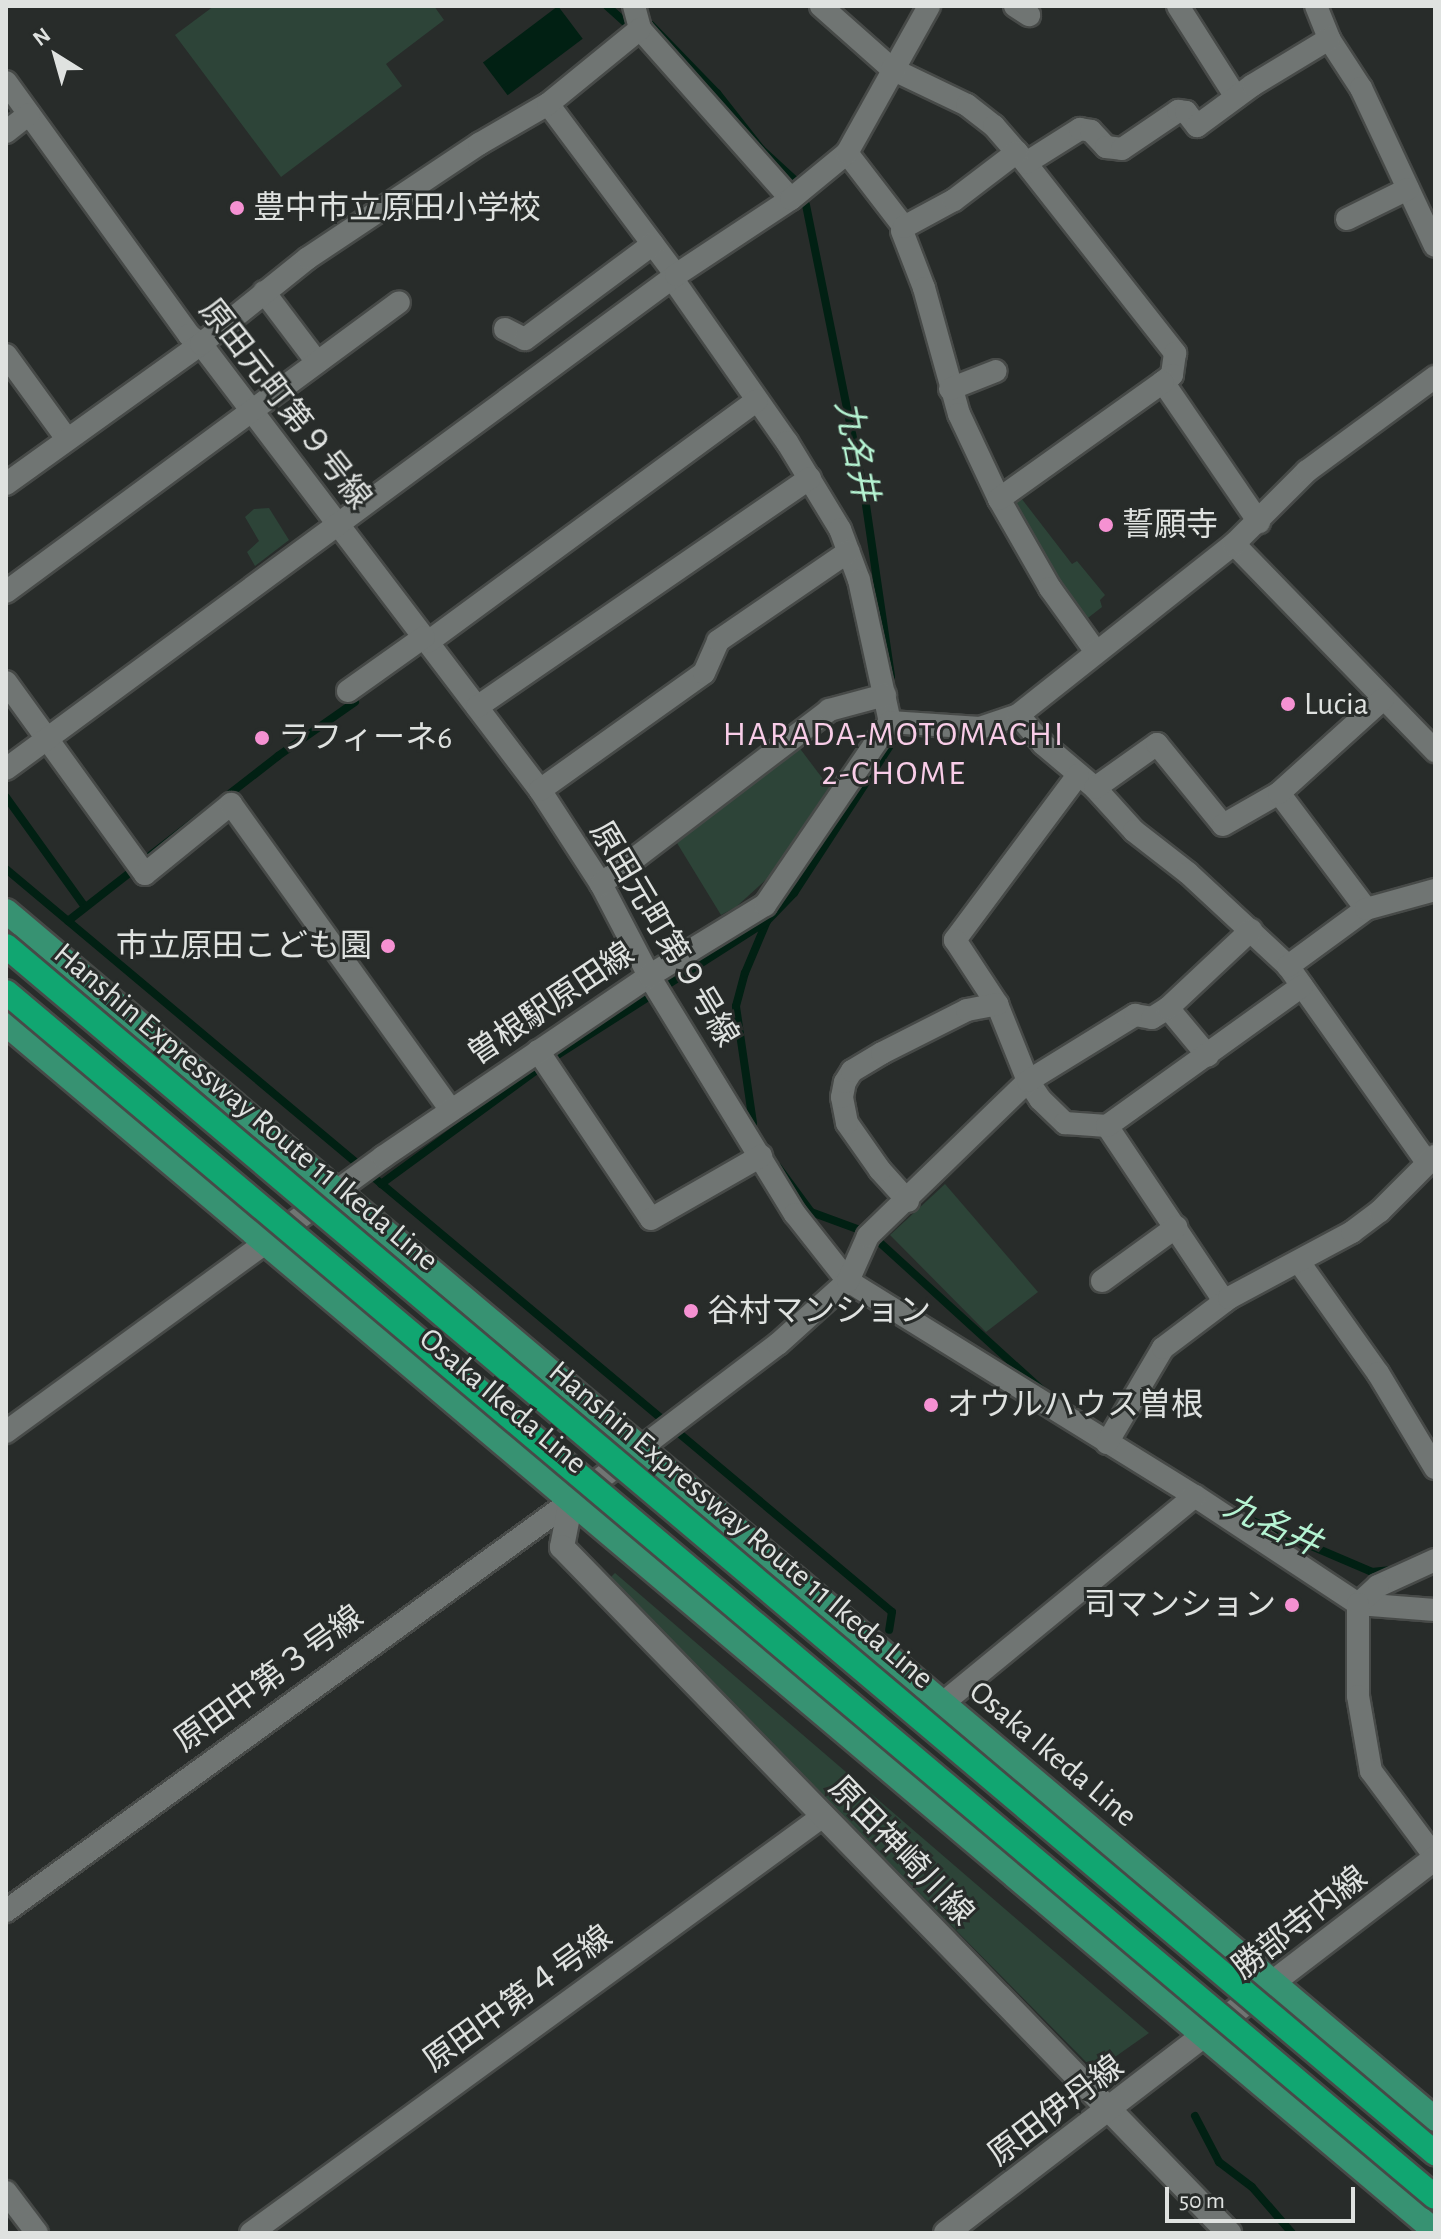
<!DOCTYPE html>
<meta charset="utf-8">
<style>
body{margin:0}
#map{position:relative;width:1441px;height:2239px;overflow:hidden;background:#282c2a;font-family:"Alegreya Sans","Noto Sans JP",sans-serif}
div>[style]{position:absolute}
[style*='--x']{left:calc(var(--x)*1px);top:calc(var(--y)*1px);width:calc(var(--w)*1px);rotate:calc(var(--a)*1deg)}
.green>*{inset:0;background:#2d4438}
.water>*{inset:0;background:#012013;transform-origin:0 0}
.stream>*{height:8px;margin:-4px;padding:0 4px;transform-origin:4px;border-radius:4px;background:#012013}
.roads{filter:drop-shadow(2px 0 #474a48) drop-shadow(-2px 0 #474a48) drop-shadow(0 2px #474a48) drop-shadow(0 -2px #474a48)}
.street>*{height:22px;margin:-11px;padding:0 11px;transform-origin:11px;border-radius:11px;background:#707573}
.secondary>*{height:24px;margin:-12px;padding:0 12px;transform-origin:12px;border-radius:12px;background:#707573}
.primary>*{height:24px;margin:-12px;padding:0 12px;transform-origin:12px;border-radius:12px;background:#379272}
.bridges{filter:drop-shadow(2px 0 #474a48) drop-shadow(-2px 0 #474a48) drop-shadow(0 2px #474a48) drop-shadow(0 -2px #474a48)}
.highway-bridge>*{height:24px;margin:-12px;padding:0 12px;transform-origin:12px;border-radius:12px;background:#11a671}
.dots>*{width:22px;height:22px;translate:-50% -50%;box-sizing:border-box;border:4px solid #282c2a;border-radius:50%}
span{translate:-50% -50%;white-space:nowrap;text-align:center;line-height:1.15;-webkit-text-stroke:6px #282c2a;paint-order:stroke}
.poi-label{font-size:32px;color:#dfe2e0}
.left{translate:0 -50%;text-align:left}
.right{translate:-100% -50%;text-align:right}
.street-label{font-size:32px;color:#dfe2e0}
.water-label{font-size:34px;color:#b5f3d2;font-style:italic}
.neighbourhood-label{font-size:34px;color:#f9cde8;letter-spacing:2px}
.frame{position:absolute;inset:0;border:8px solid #dfe2e0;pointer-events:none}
.north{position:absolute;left:16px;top:16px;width:80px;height:80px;-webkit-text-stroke:6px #282c2a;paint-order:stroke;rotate:323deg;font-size:22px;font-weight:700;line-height:32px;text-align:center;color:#dfe2e0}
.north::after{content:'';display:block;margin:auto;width:28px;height:36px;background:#dfe2e0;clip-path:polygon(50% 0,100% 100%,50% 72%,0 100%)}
.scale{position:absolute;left:1165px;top:2187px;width:190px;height:36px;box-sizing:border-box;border:4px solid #dfe2e0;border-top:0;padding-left:10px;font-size:24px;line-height:28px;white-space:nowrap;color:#dfe2e0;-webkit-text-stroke:6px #282c2a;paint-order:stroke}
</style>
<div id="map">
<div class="green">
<i style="clip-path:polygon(214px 6px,434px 6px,444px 20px,386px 64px,402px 86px,281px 177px,175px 35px)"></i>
<i style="clip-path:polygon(1018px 494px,1072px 564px,1077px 561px,1105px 595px,1100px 600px,1102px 607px,1084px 621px,1011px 501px)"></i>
<i style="clip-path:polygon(269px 508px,289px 540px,255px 566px,247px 552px,259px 541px,245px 517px,254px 509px)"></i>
<i style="clip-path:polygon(798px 746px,829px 787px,769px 877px,736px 907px,721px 915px,677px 843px)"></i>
<i style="clip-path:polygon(945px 1184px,1038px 1292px,986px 1332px,890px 1235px)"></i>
<i style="clip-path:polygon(615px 1573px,1149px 2033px,1095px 2071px,609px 1579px)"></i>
</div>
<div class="water">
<i style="left:558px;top:6px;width:41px;height:94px;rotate:53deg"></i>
</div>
<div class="stream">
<i style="--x:607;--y:6;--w:25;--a:42"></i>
<i style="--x:651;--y:25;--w:95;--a:45.9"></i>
<i style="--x:717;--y:93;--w:71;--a:51.8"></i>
<i style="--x:761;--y:149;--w:49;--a:42.5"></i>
<i style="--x:806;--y:205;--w:299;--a:78.6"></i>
<i style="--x:865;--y:498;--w:180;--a:81.7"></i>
<i style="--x:6;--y:797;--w:135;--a:54.3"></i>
<i style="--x:151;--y:855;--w:161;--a:-37.9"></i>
<i style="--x:278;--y:756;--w:94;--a:-35"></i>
<i style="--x:6;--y:869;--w:1156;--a:39.98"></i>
<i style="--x:892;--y:1612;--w:18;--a:99"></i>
<i style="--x:68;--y:921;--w:81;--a:-38"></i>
<i style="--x:753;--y:1123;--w:118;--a:-98.3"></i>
<i style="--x:736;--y:1006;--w:34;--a:-75"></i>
<i style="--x:745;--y:973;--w:56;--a:-67.1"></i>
<i style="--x:767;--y:921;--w:39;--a:-46"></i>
<i style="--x:794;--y:893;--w:178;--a:-56.9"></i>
<i style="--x:778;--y:1167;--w:56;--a:53.7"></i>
<i style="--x:811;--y:1212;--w:55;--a:20.1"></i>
<i style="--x:381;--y:1184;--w:217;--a:-36.2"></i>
<i style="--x:556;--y:1056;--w:250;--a:-32.6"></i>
<i style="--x:877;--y:1240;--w:223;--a:42.3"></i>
<i style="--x:1248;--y:1519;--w:135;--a:23.1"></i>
<i style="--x:1372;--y:1572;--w:19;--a:-6"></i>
<i style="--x:1195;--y:2116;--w:52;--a:62.4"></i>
<i style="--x:1219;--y:2162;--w:41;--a:37.1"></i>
<i style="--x:1252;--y:2187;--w:61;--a:49"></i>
</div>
<div class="roads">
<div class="street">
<i style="--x:634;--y:6;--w:24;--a:75"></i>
<i style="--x:640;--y:29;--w:227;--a:48.4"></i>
<i style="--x:821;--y:6;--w:95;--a:41.6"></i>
<i style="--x:892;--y:69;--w:83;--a:25.6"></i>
<i style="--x:967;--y:105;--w:34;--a:38"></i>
<i style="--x:994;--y:126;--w:35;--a:49"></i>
<i style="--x:1017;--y:152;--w:256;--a:51.8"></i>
<i style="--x:1175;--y:353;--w:22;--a:98"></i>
<i style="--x:1172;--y:375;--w:11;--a:142"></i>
<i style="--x:1163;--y:382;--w:170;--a:55.6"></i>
<i style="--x:1015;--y:6;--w:17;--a:33"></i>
<i style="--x:1178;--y:6;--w:108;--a:57.5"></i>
<i style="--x:1316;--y:6;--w:35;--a:68"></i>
<i style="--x:1329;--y:39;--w:59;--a:56.9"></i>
<i style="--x:1361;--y:88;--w:174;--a:64.9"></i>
<i style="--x:6;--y:82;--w:312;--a:54.1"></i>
<i style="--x:189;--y:335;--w:15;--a:37"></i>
<i style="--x:201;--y:344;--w:560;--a:52.76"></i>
<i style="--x:540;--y:790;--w:112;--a:57"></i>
<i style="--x:601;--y:884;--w:104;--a:62.4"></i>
<i style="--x:649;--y:976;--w:279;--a:58.5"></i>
<i style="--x:795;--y:1214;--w:85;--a:51.7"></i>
<i style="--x:848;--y:1281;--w:408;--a:31.8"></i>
<i style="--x:1195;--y:1496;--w:196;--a:33.5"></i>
<i style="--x:1358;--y:1604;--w:77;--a:4.5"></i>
<i style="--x:548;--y:104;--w:214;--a:53.2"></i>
<i style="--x:6;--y:132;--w:29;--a:-38"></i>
<i style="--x:847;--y:153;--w:93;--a:52.4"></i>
<i style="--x:904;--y:227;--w:4;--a:117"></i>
<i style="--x:902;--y:231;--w:61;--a:68.9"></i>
<i style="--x:924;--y:288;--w:131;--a:74.5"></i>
<i style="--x:959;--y:414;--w:94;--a:64.8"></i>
<i style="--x:999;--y:499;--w:103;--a:60.2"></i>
<i style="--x:1050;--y:588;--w:79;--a:54.3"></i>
<i style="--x:1026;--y:163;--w:64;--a:-32.2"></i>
<i style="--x:1080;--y:129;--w:11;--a:10"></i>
<i style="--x:1091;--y:131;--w:22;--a:47"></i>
<i style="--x:1106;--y:147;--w:16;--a:7"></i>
<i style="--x:1122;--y:149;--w:68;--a:-34.2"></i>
<i style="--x:1178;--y:111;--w:8;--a:7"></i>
<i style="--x:1186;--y:112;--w:18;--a:52"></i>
<i style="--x:1197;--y:126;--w:69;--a:-36.2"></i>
<i style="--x:1253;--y:85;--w:89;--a:-31.2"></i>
<i style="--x:1347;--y:219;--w:68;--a:-26.2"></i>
<i style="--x:904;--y:227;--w:57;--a:-28.4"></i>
<i style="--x:954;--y:200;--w:79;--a:-37.3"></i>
<i style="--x:672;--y:278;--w:200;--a:55"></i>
<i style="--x:787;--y:442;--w:102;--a:58.7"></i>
<i style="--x:840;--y:529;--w:54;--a:69.6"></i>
<i style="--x:859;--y:580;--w:145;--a:77.7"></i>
<i style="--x:264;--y:292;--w:88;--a:52.9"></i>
<i style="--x:505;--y:329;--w:22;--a:27"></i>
<i style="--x:525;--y:339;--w:159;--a:-36.6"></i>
<i style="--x:6;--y:355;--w:104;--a:54"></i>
<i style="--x:950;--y:389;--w:49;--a:-21.4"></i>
<i style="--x:6;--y:484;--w:240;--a:-35.7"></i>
<i style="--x:201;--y:344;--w:137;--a:-38.8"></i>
<i style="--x:308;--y:258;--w:206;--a:-33.7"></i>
<i style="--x:479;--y:144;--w:80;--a:-30.1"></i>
<i style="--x:548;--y:104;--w:119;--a:-39.2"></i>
<i style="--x:999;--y:499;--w:201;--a:-35.5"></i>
<i style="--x:1234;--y:544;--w:289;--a:45.8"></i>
<i style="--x:6;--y:592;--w:488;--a:-36.4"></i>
<i style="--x:428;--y:642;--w:408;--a:-36.3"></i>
<i style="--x:6;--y:682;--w:237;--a:54.1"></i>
<i style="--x:145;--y:874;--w:111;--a:-39.1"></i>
<i style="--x:231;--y:804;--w:377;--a:54.3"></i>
<i style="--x:348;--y:691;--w:93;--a:-35.4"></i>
<i style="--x:477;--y:707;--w:404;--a:-34.5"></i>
<i style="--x:1018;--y:715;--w:38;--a:49"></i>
<i style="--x:1043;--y:744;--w:68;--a:40.2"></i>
<i style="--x:1095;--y:788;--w:58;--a:47.8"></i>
<i style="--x:1134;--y:831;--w:68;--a:37.9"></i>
<i style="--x:1188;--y:873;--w:137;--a:42.9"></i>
<i style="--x:1288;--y:966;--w:240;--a:54.7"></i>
<i style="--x:6;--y:769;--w:832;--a:-36.4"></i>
<i style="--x:676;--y:275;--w:138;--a:-33.5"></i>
<i style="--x:791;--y:199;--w:72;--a:-39.4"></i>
<i style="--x:847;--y:153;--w:168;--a:-60.8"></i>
<i style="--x:1078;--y:775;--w:206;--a:126.7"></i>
<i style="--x:955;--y:940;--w:77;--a:56.7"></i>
<i style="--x:997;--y:1004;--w:83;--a:68.1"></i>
<i style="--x:1028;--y:1081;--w:22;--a:56"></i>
<i style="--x:1040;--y:1099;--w:35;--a:44"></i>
<i style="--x:1065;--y:1123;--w:42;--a:4.1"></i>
<i style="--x:1107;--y:1126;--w:211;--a:56.2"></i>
<i style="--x:1095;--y:788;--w:76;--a:-35.4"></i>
<i style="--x:1157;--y:744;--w:104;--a:50.8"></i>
<i style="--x:1223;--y:825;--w:64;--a:-29.7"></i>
<i style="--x:1279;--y:793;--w:145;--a:53.1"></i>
<i style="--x:1366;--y:909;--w:97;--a:143.8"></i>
<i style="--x:540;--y:790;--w:201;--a:-35.5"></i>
<i style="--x:704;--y:673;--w:35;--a:-66"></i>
<i style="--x:718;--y:641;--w:158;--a:-34.4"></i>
<i style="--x:1279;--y:793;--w:140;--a:-42.1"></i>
<i style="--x:601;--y:884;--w:287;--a:-37.3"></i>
<i style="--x:829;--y:710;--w:58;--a:-15"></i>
<i style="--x:1366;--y:909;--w:72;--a:-15.4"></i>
<i style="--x:1168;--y:1008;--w:62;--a:50.2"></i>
<i style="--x:538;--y:1051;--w:202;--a:56.1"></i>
<i style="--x:651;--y:1219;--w:127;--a:-29.8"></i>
<i style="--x:1107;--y:1126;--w:240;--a:-35.7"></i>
<i style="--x:908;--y:1201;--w:42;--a:-132.1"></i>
<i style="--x:880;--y:1170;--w:57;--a:-125.1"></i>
<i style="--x:847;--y:1123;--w:26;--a:-101"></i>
<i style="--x:842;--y:1097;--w:15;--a:-79"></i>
<i style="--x:845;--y:1082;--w:13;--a:-58"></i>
<i style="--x:852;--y:1071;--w:35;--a:-31"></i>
<i style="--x:882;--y:1053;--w:95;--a:-26.8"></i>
<i style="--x:967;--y:1010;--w:31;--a:-11"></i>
<i style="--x:1299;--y:1262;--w:136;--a:54.6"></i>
<i style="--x:1378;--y:1373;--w:111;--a:59"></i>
<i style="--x:1102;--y:1281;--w:92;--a:-36.1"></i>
<i style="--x:6;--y:1432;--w:467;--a:-36.1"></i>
<i style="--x:383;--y:1157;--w:322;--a:-34.2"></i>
<i style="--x:649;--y:976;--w:136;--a:-31.5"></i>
<i style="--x:765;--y:905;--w:222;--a:-55.7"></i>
<i style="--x:890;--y:722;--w:90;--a:3.8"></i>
<i style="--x:980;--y:728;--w:40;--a:-18.9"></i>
<i style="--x:1018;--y:715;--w:275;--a:-38.4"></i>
<i style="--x:1234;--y:544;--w:103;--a:-45"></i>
<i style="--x:1307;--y:471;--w:159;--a:-36.3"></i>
<i style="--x:1107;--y:1443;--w:110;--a:-59.5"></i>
<i style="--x:1163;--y:1348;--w:83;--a:-37.1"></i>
<i style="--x:1229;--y:1298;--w:140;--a:-28.2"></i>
<i style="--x:1352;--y:1232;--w:35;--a:-37"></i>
<i style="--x:1380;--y:1211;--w:78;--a:-45"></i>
<i style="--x:1435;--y:1560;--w:63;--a:155.5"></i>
<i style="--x:1378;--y:1586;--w:27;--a:138"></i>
<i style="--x:1358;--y:1604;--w:92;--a:90"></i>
<i style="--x:1358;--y:1696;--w:76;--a:80.2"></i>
<i style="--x:1371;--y:1771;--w:107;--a:53.3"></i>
<i style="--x:943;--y:1703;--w:326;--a:-39.4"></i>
<i style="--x:6;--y:1911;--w:698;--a:-35.97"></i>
<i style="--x:571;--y:1501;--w:260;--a:-37.2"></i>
<i style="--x:778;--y:1344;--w:94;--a:-42"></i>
<i style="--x:848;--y:1281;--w:49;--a:-66"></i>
<i style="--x:868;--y:1236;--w:223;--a:-44.1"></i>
<i style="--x:1028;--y:1081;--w:126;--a:-31.7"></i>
<i style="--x:1135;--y:1015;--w:17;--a:10"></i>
<i style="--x:1152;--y:1018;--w:19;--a:-32"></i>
<i style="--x:1168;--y:1008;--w:114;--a:-43.2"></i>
<i style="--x:6;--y:2192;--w:51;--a:52.9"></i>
<i style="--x:251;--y:2233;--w:708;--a:-36.09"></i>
</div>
<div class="secondary">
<i style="--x:571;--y:1501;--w:47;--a:101.1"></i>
<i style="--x:562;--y:1547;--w:957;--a:45.8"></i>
<i style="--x:946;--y:2233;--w:616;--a:-37.48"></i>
</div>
<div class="primary">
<i style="--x:6;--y:911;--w:1871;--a:40.21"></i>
<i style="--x:6;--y:1024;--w:1871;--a:40.19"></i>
</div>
</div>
<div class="bridges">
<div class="highway-bridge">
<i style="--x:6;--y:946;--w:1871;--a:40.19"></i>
<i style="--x:6;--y:992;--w:1869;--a:40.14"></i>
</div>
</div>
<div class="dots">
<i style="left:237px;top:208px;background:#f591d2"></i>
<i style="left:1106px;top:525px;background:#f591d2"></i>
<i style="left:1288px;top:704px;background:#f591d2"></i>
<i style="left:262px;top:738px;background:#f591d2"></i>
<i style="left:388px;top:946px;background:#f591d2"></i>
<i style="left:691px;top:1311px;background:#f591d2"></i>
<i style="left:931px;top:1405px;background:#f591d2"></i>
<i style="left:1292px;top:1605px;background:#f591d2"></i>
</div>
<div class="poi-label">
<span class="left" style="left:253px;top:208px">豊中市立原田小学校</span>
<span class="left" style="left:1122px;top:525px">誓願寺</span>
<span class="left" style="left:1304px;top:704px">Lucia</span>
<span class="left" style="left:278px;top:738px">ラフィーネ6</span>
<span class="right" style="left:372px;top:946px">市立原田こども園</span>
<span class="left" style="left:707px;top:1311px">谷村マンション</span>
<span class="left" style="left:947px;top:1405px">オウルハウス曽根</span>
<span class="right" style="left:1276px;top:1605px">司マンション</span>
</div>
<div class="street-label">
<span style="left:285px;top:404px;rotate:52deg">原田元町第９号線</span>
<span style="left:664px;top:934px;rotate:59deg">原田元町第９号線</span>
<span style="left:551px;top:1004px;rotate:-34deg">曽根駅原田線</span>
<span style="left:246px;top:1107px;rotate:40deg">Hanshin Expressway Route 11 Ikeda Line</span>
<span style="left:503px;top:1401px;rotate:40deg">Osaka Ikeda Line</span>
<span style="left:741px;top:1525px;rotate:40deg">Hanshin Expressway Route 11 Ikeda Line</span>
<span style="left:269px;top:1679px;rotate:-36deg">原田中第３号線</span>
<span style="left:1053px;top:1754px;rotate:40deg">Osaka Ikeda Line</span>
<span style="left:901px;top:1851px;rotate:46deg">原田神崎川線</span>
<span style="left:1300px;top:1923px;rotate:-38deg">勝部寺内線</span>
<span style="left:518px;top:1999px;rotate:-36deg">原田中第４号線</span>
<span style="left:1056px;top:2111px;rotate:-37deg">原田伊丹線</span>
</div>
<div class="water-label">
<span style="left:855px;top:451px;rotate:79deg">九名井</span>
<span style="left:1272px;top:1526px;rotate:25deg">九名井</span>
</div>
<div class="neighbourhood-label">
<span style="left:894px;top:755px">HARADA-MOTOMACHI<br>2-CHOME</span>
</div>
<div class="frame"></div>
<div class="north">N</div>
<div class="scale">50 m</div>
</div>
